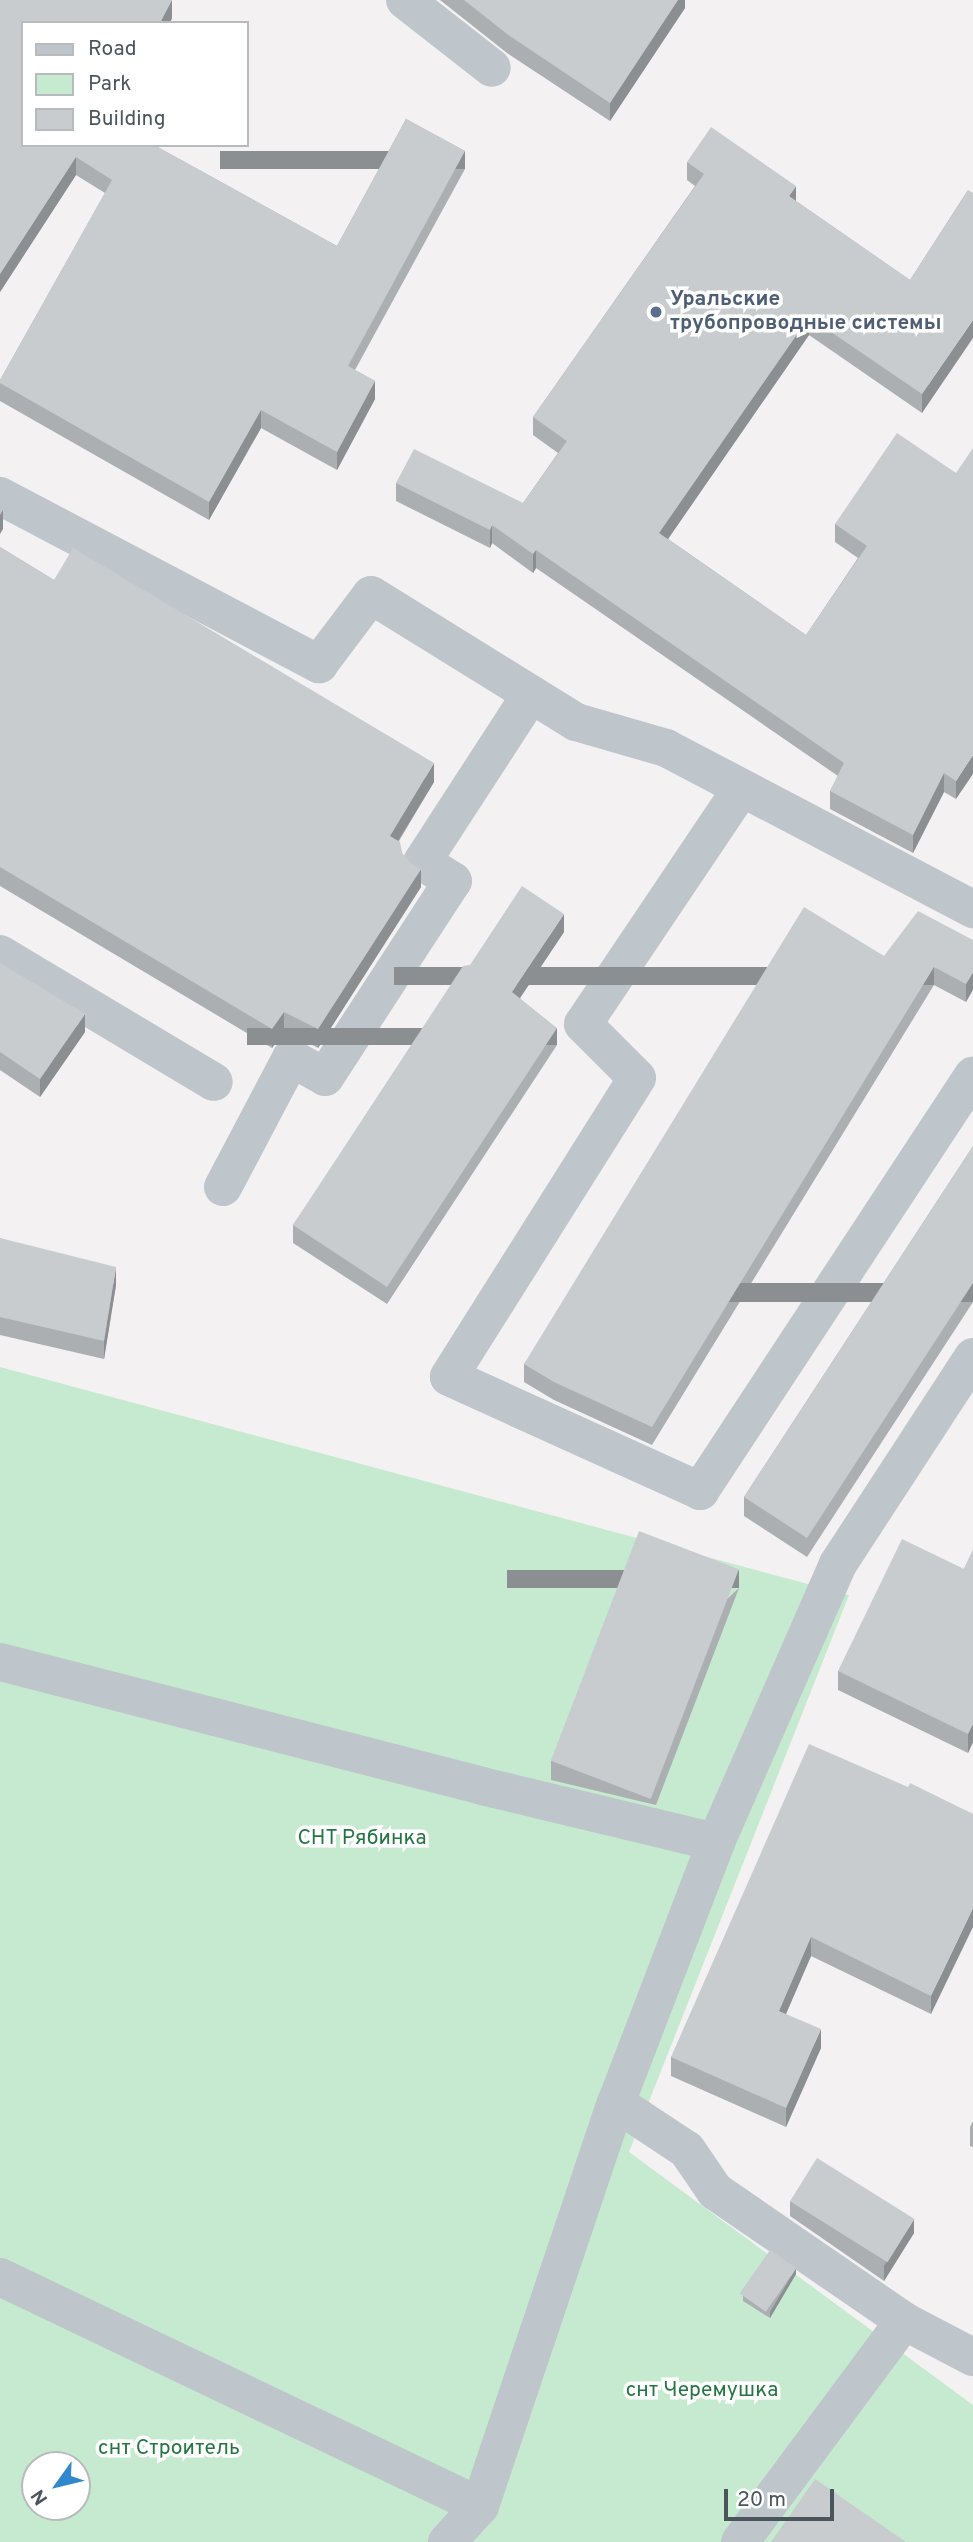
<!DOCTYPE html>
<meta charset="utf-8">
<style>
body{margin:0}
#map{position:relative;width:973px;height:2542px;overflow:hidden;background:#f3f1f1;font-family:Overpass,sans-serif}
div>[style]{position:absolute}
[style*='--x']{left:calc(var(--x)*1px);top:calc(var(--y)*1px);width:calc(var(--w)*1px);rotate:calc(var(--a)*1deg)}
.green>*{inset:0;background:#c5eacf}
.minor>*{height:38px;margin:-19px;padding:0 19px;transform-origin:19px;border-radius:19px;background:#bec6cb}
.wall>*{inset:0;background:#acafb2}
.shaded-wall>*{inset:0;background:#8c8f91;transform-origin:0 0}
.building>*{inset:0;background:#c8cccf;transform-origin:0 0}
.dots>*{width:19px;height:19px;translate:-50% -50%;box-sizing:border-box;border:4px solid #fff;border-radius:50%}
span{translate:-50% -50%;white-space:nowrap;text-align:center;line-height:1.15;-webkit-text-stroke:7px #fff;paint-order:stroke}
.service-label{font-size:21px;color:#4e5e75;font-weight:700}
.left{translate:0 -50%;text-align:left}
.park-label{font-size:21px;color:#237541}
.legend{position:absolute;left:21px;top:21px;width:228px;height:126px;box-sizing:border-box;background:#fff;border:2px solid #b7bbbe;margin:0;padding:9px 12px;list-style:none;font-size:21px;color:#4b565c}
.legend li{display:flex;align-items:center;gap:14px;height:35px}
.legend b{width:35px;border:2px solid #b7bbbe}
.north{position:absolute;left:21px;top:2451px;width:70px;height:70px;box-sizing:border-box;background:#fff;border:2px solid #b7bbbe;border-radius:50%;rotate:236deg;font-size:19px;font-weight:700;line-height:28px;text-align:center;color:#4b565c}
.north::after{content:'';display:block;margin:auto;width:24px;height:32px;background:#3089ce;clip-path:polygon(50% 0,100% 100%,50% 72%,0 100%)}
.scale{position:absolute;left:724px;top:2489px;width:110px;height:32px;box-sizing:border-box;border:4px solid #4b565c;border-top:0;padding-left:9px;font-size:21px;line-height:24px;white-space:nowrap;color:#4b565c;-webkit-text-stroke:5px #fff;paint-order:stroke}
</style>
<div id="map">
<div class="green">
<i style="clip-path:polygon(evenodd,0 1367px,849px 1595px,629px 2152px,973px 2405px,973px 2542px,0 2542px,0 1367px,35px 2465px,77px 2465px,77px 2507px,35px 2507px,35px 2465px)"></i>
</div>
<div class="minor">
<i style="--x:405;--y:0;--w:110;--a:38"></i>
<i style="--x:0;--y:496;--w:361;--a:27.8"></i>
<i style="--x:319;--y:664;--w:86;--a:-53"></i>
<i style="--x:371;--y:595;--w:241;--a:31.8"></i>
<i style="--x:576;--y:722;--w:94;--a:16.1"></i>
<i style="--x:666;--y:748;--w:347;--a:27.7"></i>
<i style="--x:741;--y:789;--w:283;--a:123.9"></i>
<i style="--x:583;--y:1024;--w:76;--a:45"></i>
<i style="--x:637;--y:1078;--w:353;--a:122.2"></i>
<i style="--x:449;--y:1377;--w:276;--a:24.4"></i>
<i style="--x:700;--y:1491;--w:497;--a:-56.7"></i>
<i style="--x:0;--y:954;--w:249;--a:30.9"></i>
<i style="--x:223;--y:1187;--w:146;--a:-62.2"></i>
<i style="--x:291;--y:1058;--w:39;--a:29"></i>
<i style="--x:325;--y:1077;--w:234;--a:-56.9"></i>
<i style="--x:453;--y:881;--w:36;--a:-148"></i>
<i style="--x:422;--y:862;--w:200;--a:-57"></i>
<i style="--x:0;--y:1662;--w:498;--a:14.4"></i>
<i style="--x:482;--y:1786;--w:241;--a:13.5"></i>
<i style="--x:616;--y:2103;--w:85;--a:33.5"></i>
<i style="--x:687;--y:2150;--w:50;--a:55.7"></i>
<i style="--x:715;--y:2191;--w:229;--a:34.5"></i>
<i style="--x:904;--y:2321;--w:78;--a:27.6"></i>
<i style="--x:0;--y:2277;--w:532;--a:25.51"></i>
<i style="--x:447;--y:2542;--w:49;--a:-47.5"></i>
<i style="--x:480;--y:2506;--w:425;--a:-71.4"></i>
<i style="--x:616;--y:2103;--w:280;--a:-69"></i>
<i style="--x:716;--y:1842;--w:304;--a:-66.3"></i>
<i style="--x:838;--y:1564;--w:247;--a:-56.9"></i>
<i style="--x:740;--y:2542;--w:275;--a:-53.4"></i>
</div>
<div class="wall">
<i style="clip-path:polygon(0 0,172px 0,172px 18px,170px 23px,23px 23px,23px 145px,154px 145px,337px 246px,406px 119px,465px 151px,465px 169px,355px 370px,375px 381px,375px 399px,337px 470px,261px 428px,209px 520px,0 401px,0 380px,105px 193px,76px 175px,0 292px)"></i>
<i style="clip-path:polygon(440px 0,685px 0,685px 8px,610px 121px,507px 53px)"></i>
<i style="clip-path:polygon(687px 162px,796px 201px,910px 280px,968px 190px,922px 413px,809px 335px,668px 539px,806px 635px,858px 558px,835px 542px,835px 524px,956px 473px,956px 799px,944px 792px,913px 853px,830px 809px,830px 791px,838px 776px,536px 568px,533px 573px,492px 543px,490px 548px,396px 501px,396px 483px,523px 503px,558px 453px,533px 435px,533px 417px,695px 186px,687px 180px)"></i>
<i style="clip-path:polygon(0 547px,54px 580px,434px 782px,399px 841px,402px 853px,421px 887px,318px 1048px,284px 1030px,272px 1048px,0 886px)"></i>
<i style="clip-path:polygon(564px 932px,520px 998px,557px 1045px,387px 1304px,293px 1243px,293px 1225px,470px 965px)"></i>
<i style="clip-path:polygon(973px 940px,966px 1002px,934px 985px,652px 1445px,554px 1400px,524px 1382px,524px 1364px,884px 956px)"></i>
<i style="clip-path:polygon(0 963px,85px 1032px,40px 1097px,0 1070px)"></i>
<i style="clip-path:polygon(973px 1146px,973px 1302px,807px 1557px,744px 1516px,744px 1497px)"></i>
<i style="clip-path:polygon(0 1238px,116px 1285px,104px 1359px,0 1335px)"></i>
<i style="clip-path:polygon(973px 1550px,973px 1742px,968px 1753px,838px 1690px,838px 1671px,964px 1569px)"></i>
<i style="clip-path:polygon(739px 1588px,656px 1805px,551px 1780px,551px 1761px)"></i>
<i style="clip-path:polygon(908px 1787px,973px 1814px,931px 2014px,811px 1956px,786px 2014px,821px 2048px,786px 2127px,671px 2076px,671px 2057px)"></i>
<i style="clip-path:polygon(973px 2121px,973px 2147px,970px 2146px,970px 2127px)"></i>
<i style="clip-path:polygon(790px 2201px,914px 2233px,884px 2281px,790px 2216px)"></i>
<i style="clip-path:polygon(796px 2274px,770px 2318px,743px 2301px,743px 2296px)"></i>
</div>
<div class="shaded-wall">
<i style="clip-path:polygon(172px 0,172px 18px,170px 23px,160px 23px)"></i>
<i style="clip-path:polygon(678px 0,685px 0,685px 8px,610px 121px,610px 103px)"></i>
<i style="left:465px;top:151px;width:18px;height:245px;rotate:90deg"></i>
<i style="clip-path:polygon(76px 157px,76px 175px,0 292px,0 274px)"></i>
<i style="clip-path:polygon(796px 186px,796px 205px,789px 196px)"></i>
<i style="clip-path:polygon(809px 317px,809px 335px,659px 552px,659px 533px)"></i>
<i style="clip-path:polygon(973px 320px,973px 338px,922px 413px,922px 394px)"></i>
<i style="clip-path:polygon(375px 381px,375px 399px,337px 470px,337px 452px)"></i>
<i style="clip-path:polygon(261px 410px,261px 428px,209px 520px,209px 502px)"></i>
<i style="clip-path:polygon(3px 510px,3px 529px,0 534px,0 515px)"></i>
<i style="clip-path:polygon(492px 525px,492px 543px,490px 548px,490px 530px)"></i>
<i style="clip-path:polygon(536px 550px,536px 568px,533px 573px,533px 554px)"></i>
<i style="clip-path:polygon(973px 755px,973px 774px,956px 799px,956px 781px)"></i>
<i style="clip-path:polygon(434px 763px,434px 782px,390px 854px,390px 836px)"></i>
<i style="clip-path:polygon(944px 773px,944px 792px,913px 853px,913px 835px)"></i>
<i style="clip-path:polygon(421px 869px,421px 887px,318px 1048px,318px 1029px)"></i>
<i style="clip-path:polygon(564px 914px,564px 932px,512px 1010px,512px 992px)"></i>
<i style="left:934px;top:967px;width:18px;height:540px;rotate:90deg"></i>
<i style="clip-path:polygon(973px 972px,973px 990px,966px 1002px,966px 984px)"></i>
<i style="clip-path:polygon(284px 1012px,284px 1030px,272px 1048px,272px 1029px)"></i>
<i style="clip-path:polygon(85px 1014px,85px 1032px,40px 1097px,40px 1079px)"></i>
<i style="left:557px;top:1028px;width:17px;height:310px;rotate:90deg"></i>
<i style="clip-path:polygon(116px 1267px,116px 1285px,104px 1359px,104px 1341px)"></i>
<i style="left:973px;top:1283px;width:19px;height:304px;rotate:90deg"></i>
<i style="left:739px;top:1570px;width:18px;height:232px;rotate:90deg"></i>
<i style="clip-path:polygon(973px 1724px,973px 1742px,968px 1753px,968px 1734px)"></i>
<i style="clip-path:polygon(973px 1908px,973px 1927px,931px 2014px,931px 1996px)"></i>
<i style="clip-path:polygon(811px 1937px,811px 1956px,779px 2030px,779px 2011px)"></i>
<i style="clip-path:polygon(821px 2029px,821px 2048px,786px 2127px,786px 2108px)"></i>
<i style="clip-path:polygon(914px 2219px,914px 2233px,884px 2281px,884px 2266px)"></i>
<i style="clip-path:polygon(796px 2268px,796px 2274px,770px 2318px,770px 2312px)"></i>
</div>
<div class="building">
<i style="clip-path:polygon(0 0,172px 0,160px 23px,23px 23px,23px 145px,154px 145px,337px 246px,406px 119px,465px 151px,348px 366px,375px 381px,337px 452px,261px 410px,209px 502px,0 383px,0 380px,112px 180px,76px 157px,0 274px)"></i>
<i style="clip-path:polygon(464px 0,678px 0,610px 103px,507px 34px)"></i>
<i style="clip-path:polygon(711px 127px,796px 186px,789px 196px,910px 280px,968px 190px,973px 193px,973px 320px,922px 394px,809px 317px,659px 533px,806px 635px,867px 546px,835px 524px,897px 433px,956px 473px,973px 448px,973px 755px,956px 781px,944px 773px,913px 835px,830px 791px,844px 763px,536px 550px,533px 554px,492px 525px,490px 530px,396px 483px,414px 449px,523px 503px,567px 441px,533px 417px,704px 174px,687px 162px)"></i>
<i style="clip-path:polygon(0 547px,54px 580px,73px 548px,434px 763px,390px 836px,400px 842px,402px 853px,410px 862px,421px 869px,318px 1029px,284px 1012px,272px 1029px,0 867px)"></i>
<i style="clip-path:polygon(522px 886px,564px 914px,512px 992px,557px 1028px,387px 1287px,293px 1225px,463px 966px,470px 965px)"></i>
<i style="clip-path:polygon(804px 907px,884px 956px,918px 911px,973px 940px,973px 972px,966px 984px,934px 967px,652px 1427px,554px 1382px,524px 1364px)"></i>
<i style="clip-path:polygon(0 963px,85px 1014px,40px 1079px,0 1052px)"></i>
<i style="clip-path:polygon(973px 1146px,973px 1283px,807px 1538px,744px 1497px)"></i>
<i style="clip-path:polygon(0 1238px,116px 1267px,104px 1341px,0 1317px)"></i>
<i style="left:639px;top:1531px;width:107px;height:246px;rotate:21deg"></i>
<i style="clip-path:polygon(902px 1539px,964px 1569px,973px 1550px,973px 1724px,968px 1734px,838px 1671px)"></i>
<i style="clip-path:polygon(809px 1744px,908px 1787px,910px 1783px,973px 1814px,973px 1908px,931px 1996px,811px 1937px,779px 2011px,821px 2029px,786px 2108px,671px 2057px)"></i>
<i style="left:817px;top:2158px;width:115px;height:51px;rotate:32deg"></i>
<i style="left:770px;top:2250px;width:32px;height:53px;rotate:35deg"></i>
<i style="clip-path:polygon(815px 2479px,906px 2542px,771px 2542px)"></i>
</div>
<div class="dots">
<i style="left:656px;top:312px;background:#5c6f8a"></i>
</div>
<div class="service-label">
<span class="left" style="left:670px;top:312px">Уральские<br>трубопроводные системы</span>
</div>
<div class="park-label">
<span style="left:362px;top:1839px">СНТ Рябинка</span>
<span style="left:702px;top:2391px">снт Черемушка</span>
<span style="left:169px;top:2449px">снт Строитель</span>
</div>
<ul class="legend">
<li><b style="height:9px;background:#bec6cb"></b>Road</li>
<li><b style="height:19px;background:#c5eacf"></b>Park</li>
<li><b style="height:19px;background:#c8cccf"></b>Building</li>
</ul>
<div class="north">N</div>
<div class="scale">20 m</div>
</div>
